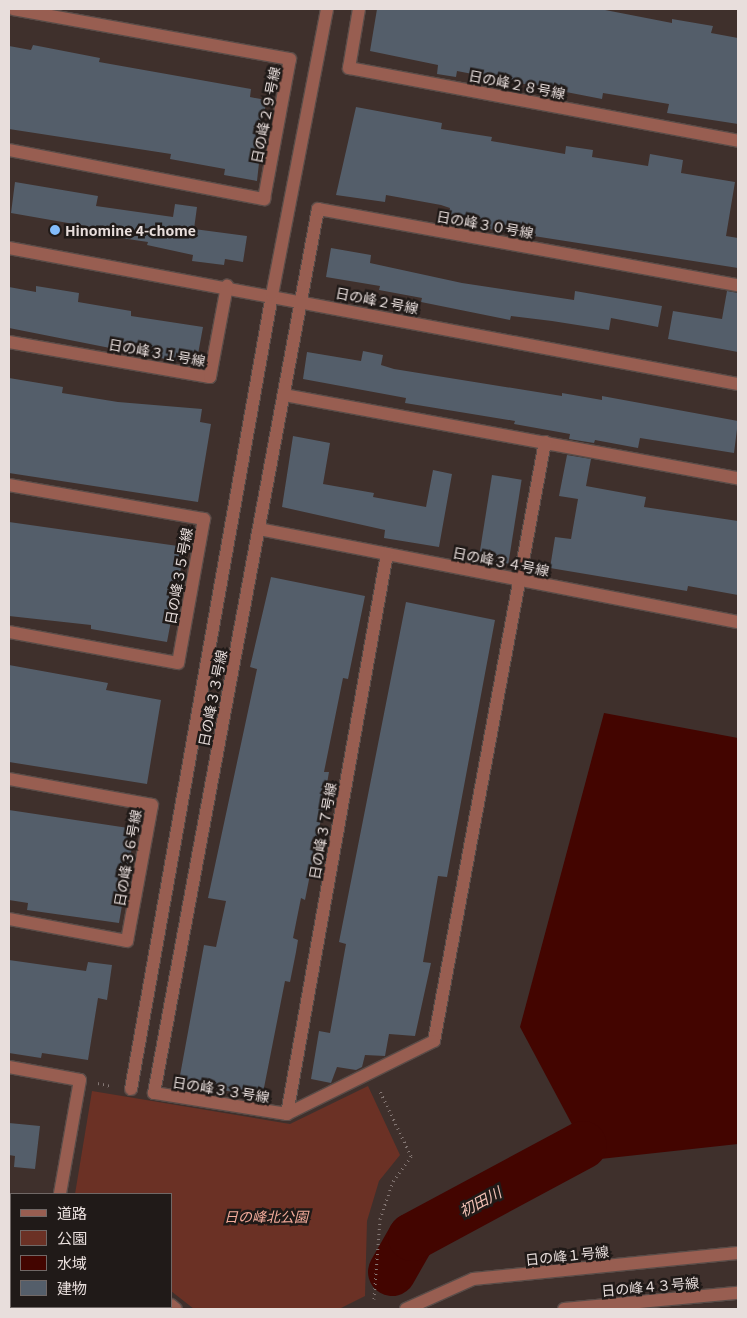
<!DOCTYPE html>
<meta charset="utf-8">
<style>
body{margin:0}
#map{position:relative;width:747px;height:1318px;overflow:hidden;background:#3f302c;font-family:Georgia,"Noto Sans JP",serif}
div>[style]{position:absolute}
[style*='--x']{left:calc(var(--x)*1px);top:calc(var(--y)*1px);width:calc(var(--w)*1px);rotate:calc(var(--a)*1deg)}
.green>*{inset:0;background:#6b3125}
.water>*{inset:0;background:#430500}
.river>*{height:48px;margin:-24px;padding:0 24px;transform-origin:24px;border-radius:24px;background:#430500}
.building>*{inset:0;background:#545e6a;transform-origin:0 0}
.path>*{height:3px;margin-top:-1.5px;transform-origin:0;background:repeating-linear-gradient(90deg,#847774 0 1px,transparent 0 5px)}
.roads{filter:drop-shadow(1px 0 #5a4c48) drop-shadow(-1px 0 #5a4c48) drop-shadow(0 1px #5a4c48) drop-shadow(0 -1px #5a4c48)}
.minor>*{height:12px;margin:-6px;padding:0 6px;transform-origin:6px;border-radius:6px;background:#985e51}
.dots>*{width:14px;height:14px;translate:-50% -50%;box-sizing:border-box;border:2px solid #201a18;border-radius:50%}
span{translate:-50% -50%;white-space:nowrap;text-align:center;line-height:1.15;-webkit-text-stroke:5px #201a18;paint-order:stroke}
.street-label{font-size:14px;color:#e8dedc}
.poi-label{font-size:14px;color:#e8dedc;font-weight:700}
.left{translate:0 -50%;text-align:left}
.park-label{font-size:14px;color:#f4ac9b;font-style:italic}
.water-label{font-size:15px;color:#f2c1b5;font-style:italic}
.frame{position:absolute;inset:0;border:10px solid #e8dedc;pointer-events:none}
.legend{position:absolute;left:10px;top:1193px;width:162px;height:115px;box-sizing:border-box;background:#201a18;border:1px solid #706866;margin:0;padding:6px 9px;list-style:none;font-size:15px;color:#e8dedc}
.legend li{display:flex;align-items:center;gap:10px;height:25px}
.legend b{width:25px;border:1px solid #706866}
</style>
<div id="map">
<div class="green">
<i style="clip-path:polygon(368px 1086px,400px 1155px,379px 1181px,367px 1221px,365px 1296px,339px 1309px,194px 1309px,171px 1291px,171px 1194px,75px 1194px,92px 1091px,290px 1124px)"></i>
</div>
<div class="water">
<i style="clip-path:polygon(604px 713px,738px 738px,738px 1144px,591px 1160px,520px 1027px)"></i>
</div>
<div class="river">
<i style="--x:392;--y:1272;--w:40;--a:-60.3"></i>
<i style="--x:412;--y:1237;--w:194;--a:-28.3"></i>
</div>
<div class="building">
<i style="clip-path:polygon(377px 9px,600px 9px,672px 23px,672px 19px,713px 26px,711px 33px,738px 38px,738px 124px,667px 113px,669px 104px,603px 93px,602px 99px,457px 71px,456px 77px,437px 74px,438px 65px,370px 51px)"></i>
<i style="clip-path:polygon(33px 45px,100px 58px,99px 62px,251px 89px,250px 97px,266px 100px,257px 181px,224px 175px,225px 169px,170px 159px,171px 154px,9px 129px,9px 46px,31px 50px)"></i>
<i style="clip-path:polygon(356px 107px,442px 123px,441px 129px,492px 137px,491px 141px,565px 154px,566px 146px,593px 150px,592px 157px,648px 166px,650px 154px,683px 160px,681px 173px,735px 182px,726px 236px,738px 238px,738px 268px,489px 229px,489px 225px,448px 218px,450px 208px,441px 205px,386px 195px,385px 202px,336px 195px)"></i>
<i style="clip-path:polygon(15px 182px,98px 196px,96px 206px,173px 217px,175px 204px,197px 207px,194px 229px,247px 236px,243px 262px,225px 259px,224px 265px,192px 261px,193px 255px,147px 245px,148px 242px,107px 236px,108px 230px,11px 213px)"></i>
<i style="clip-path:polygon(331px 248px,371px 255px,370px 263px,462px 283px,574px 300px,575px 291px,662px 306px,658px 327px,611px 318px,609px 330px,552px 321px,511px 316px,510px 320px,421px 302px,422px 298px,379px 290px,380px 286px,326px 277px)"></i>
<i style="clip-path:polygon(36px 286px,79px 293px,78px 302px,131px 311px,131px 316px,203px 327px,196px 365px,9px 328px,9px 287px,36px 292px)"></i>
<i style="clip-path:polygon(727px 291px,738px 293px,738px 352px,668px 339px,673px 311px,722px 319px)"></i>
<i style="clip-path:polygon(363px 351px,383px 355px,381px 365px,394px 369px,562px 396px,562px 393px,602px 400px,602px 396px,738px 421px,734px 453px,640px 438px,638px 448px,595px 440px,594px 443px,569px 439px,570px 434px,514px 424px,515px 421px,405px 403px,406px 398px,303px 379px,307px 352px,361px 361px)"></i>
<i style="clip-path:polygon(9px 378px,63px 387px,62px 393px,118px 402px,202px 409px,200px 422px,211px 424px,198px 502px,9px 473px)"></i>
<i style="clip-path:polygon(293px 436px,330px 443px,323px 484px,374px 493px,373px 497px,426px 507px,433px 470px,452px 474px,439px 547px,384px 538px,385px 530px,282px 507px)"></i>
<i style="clip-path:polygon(567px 455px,591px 459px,586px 486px,646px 497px,644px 507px,738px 521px,738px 595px,688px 586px,687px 591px,550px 568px,555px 537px,571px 539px,578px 499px,559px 496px)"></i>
<i style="left:492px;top:475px;width:30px;height:85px;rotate:9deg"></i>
<i style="clip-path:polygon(9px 522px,185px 547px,167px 642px,91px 629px,91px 625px,9px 616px)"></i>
<i style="clip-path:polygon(271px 577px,365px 596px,348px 679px,343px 678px,324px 772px,329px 772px,320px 824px,305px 900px,301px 898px,293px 938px,298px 940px,296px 952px,290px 982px,285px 981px,262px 1098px,179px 1081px,204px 945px,216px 947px,226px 901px,208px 898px,257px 669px,250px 667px)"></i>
<i style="clip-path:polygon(406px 602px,495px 620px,447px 877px,438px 876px,423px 962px,431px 963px,415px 1036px,389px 1034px,385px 1056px,365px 1055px,362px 1067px,356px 1070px,337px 1067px,331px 1083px,311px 1079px,319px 1031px,330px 1033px,346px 944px,339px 942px)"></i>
<i style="clip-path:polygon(9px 665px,108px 683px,106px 690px,161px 700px,147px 784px,9px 762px)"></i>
<i style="clip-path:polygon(9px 810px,135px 829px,119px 923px,27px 910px,28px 903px,9px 900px)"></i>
<i style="clip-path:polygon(9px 960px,86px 971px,88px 962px,112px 965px,107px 1000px,98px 998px,88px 1060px,42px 1053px,41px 1058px,9px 1053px)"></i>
<i style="clip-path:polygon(9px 1123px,40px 1126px,35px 1169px,14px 1167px,15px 1156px,9px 1155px)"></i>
</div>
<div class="path">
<i style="--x:98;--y:1083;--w:13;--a:13"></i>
<i style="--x:374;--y:1299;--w:80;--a:-85.7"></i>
<i style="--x:380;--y:1219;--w:40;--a:-71.1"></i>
<i style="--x:393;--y:1181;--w:31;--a:-54"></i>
<i style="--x:411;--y:1156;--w:74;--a:-115.5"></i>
</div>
<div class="roads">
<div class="minor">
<i style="--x:359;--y:9;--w:60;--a:99.6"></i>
<i style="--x:349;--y:68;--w:396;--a:10.6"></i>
<i style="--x:9;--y:150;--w:260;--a:10.9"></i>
<i style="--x:264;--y:199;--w:142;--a:-79.5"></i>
<i style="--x:290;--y:59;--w:281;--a:-169.8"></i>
<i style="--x:9;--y:248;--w:742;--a:10.57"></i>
<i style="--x:9;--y:342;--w:204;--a:9.9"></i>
<i style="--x:210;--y:377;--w:93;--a:-79.4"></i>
<i style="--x:284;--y:395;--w:462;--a:10.4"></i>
<i style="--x:545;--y:442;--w:609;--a:100.5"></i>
<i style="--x:434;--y:1041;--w:164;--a:153.6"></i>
<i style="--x:287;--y:1114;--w:135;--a:-171"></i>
<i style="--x:154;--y:1093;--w:899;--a:-79.49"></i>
<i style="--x:318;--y:209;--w:427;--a:10.3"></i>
<i style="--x:9;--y:485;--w:198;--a:9.9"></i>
<i style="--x:204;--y:519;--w:146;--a:100.2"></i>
<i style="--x:178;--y:663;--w:172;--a:-169.6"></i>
<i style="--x:259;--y:529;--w:488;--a:11"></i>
<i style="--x:9;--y:779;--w:145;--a:10.3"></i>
<i style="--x:152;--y:805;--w:138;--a:100.4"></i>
<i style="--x:127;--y:941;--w:120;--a:-169.4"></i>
<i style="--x:9;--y:1067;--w:72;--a:10.4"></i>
<i style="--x:80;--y:1080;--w:116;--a:100"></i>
<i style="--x:131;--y:1089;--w:806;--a:-79.93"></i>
<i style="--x:272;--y:295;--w:291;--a:-79.1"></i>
<i style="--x:287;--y:1114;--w:569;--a:-79.88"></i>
<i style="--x:9;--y:1204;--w:2;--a:0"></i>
<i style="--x:171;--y:1305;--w:6;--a:39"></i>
<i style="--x:406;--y:1309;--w:73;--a:-24.1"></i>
<i style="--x:473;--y:1279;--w:266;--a:-5.6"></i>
<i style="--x:564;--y:1309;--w:175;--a:-5.3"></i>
</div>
</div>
<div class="dots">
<i style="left:55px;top:230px;background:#83bcfb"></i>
</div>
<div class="street-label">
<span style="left:517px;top:84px;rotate:11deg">日の峰２８号線</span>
<span style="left:265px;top:115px;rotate:-79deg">日の峰２９号線</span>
<span style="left:485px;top:224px;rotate:10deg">日の峰３０号線</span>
<span style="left:377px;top:300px;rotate:11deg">日の峰２号線</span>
<span style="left:157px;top:352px;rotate:10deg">日の峰３１号線</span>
<span style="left:501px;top:561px;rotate:11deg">日の峰３４号線</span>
<span style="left:178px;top:576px;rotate:-80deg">日の峰３５号線</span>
<span style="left:212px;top:698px;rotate:-79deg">日の峰３３号線</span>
<span style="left:322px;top:831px;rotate:-80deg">日の峰３７号線</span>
<span style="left:127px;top:858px;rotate:-80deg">日の峰３６号線</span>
<span style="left:221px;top:1089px;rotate:9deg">日の峰３３号線</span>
<span style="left:567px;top:1255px;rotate:-6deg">日の峰１号線</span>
<span style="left:650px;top:1286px;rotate:-5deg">日の峰４３号線</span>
</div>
<div class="poi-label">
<span class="left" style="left:65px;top:230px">Hinomine 4-chome</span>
</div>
<div class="park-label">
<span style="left:266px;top:1216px">日の峰北公園</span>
</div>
<div class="water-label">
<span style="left:480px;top:1201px;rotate:-28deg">初田川</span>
</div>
<div class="frame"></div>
<ul class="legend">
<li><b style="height:6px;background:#985e51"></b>道路</li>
<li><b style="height:14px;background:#6b3125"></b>公園</li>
<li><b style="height:14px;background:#430500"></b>水域</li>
<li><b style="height:14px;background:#545e6a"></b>建物</li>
</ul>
</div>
